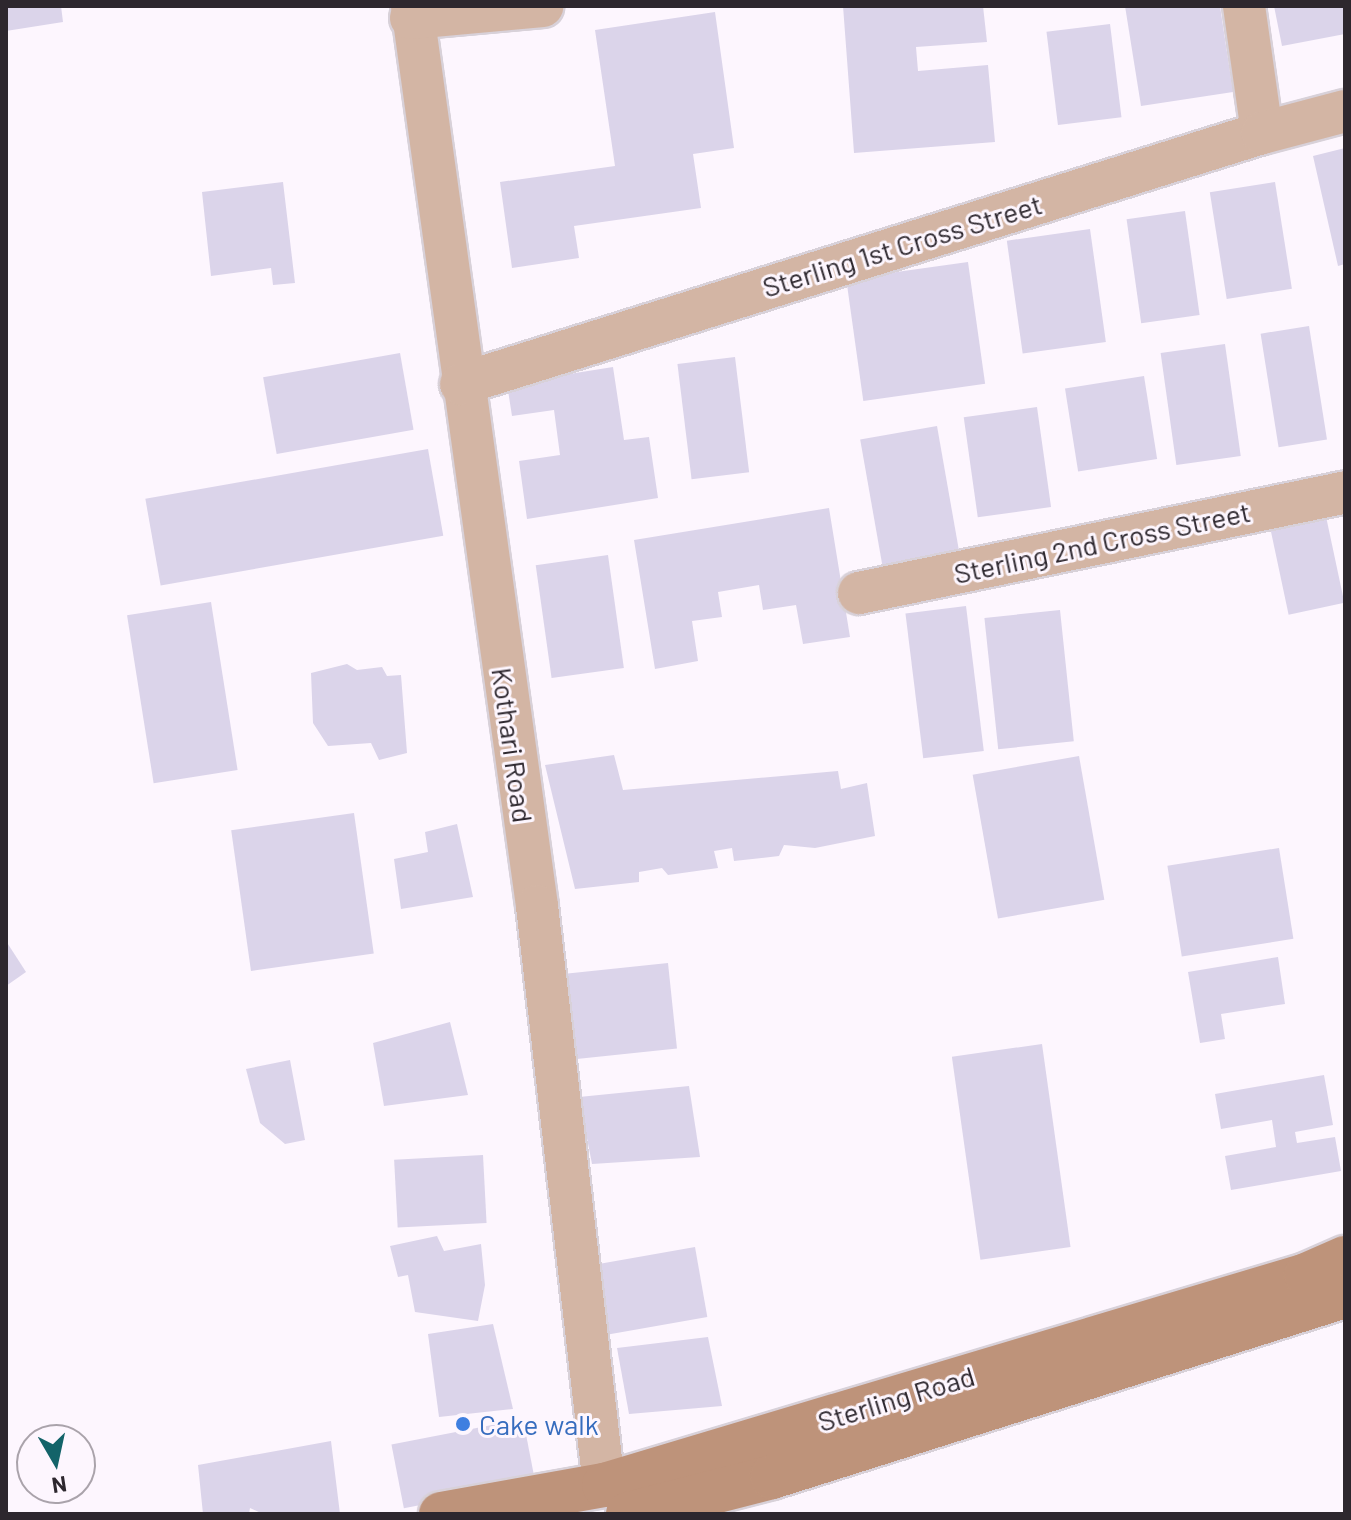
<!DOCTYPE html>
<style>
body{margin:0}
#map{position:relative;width:1351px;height:1520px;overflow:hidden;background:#fdf6fe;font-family:Barlow,sans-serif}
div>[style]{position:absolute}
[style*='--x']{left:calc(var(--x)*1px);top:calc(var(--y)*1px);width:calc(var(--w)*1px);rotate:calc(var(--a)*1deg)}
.building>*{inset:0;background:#dbd4ea;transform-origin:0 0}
.roads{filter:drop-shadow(2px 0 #d8d1d9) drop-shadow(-2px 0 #d8d1d9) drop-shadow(0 2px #d8d1d9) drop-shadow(0 -2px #d8d1d9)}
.street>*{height:42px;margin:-21px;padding:0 21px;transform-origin:21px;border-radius:21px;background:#d3b5a4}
.secondary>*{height:44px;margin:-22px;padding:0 22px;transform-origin:22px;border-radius:22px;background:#be937a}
.dots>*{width:22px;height:22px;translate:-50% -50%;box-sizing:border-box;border:4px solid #fdf6fe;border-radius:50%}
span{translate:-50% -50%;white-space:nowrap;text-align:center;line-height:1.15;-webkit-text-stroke:6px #fdf6fe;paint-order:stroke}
.street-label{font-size:28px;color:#2d272e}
.shop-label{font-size:28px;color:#366cbe}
.left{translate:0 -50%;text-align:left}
.frame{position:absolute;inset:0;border:8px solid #2d272e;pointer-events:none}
.north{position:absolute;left:16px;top:1424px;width:80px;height:80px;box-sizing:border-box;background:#fdf6fe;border:2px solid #aaa3ab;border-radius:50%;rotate:171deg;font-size:22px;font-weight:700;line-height:32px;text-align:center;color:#2d272e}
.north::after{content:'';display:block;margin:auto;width:28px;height:36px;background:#136369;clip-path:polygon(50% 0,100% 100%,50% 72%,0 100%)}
</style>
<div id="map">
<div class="building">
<i style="clip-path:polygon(6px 6px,61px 6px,63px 22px,6px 31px)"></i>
<i style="clip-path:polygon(843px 6px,983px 6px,987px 42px,916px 47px,918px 71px,988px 65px,995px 142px,854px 153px)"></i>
<i style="clip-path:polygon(1125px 6px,1220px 6px,1233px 92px,1141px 106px)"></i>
<i style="clip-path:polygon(1274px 6px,1345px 6px,1345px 34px,1282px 46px)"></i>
<i style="clip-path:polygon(715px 12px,734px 148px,693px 154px,701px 208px,574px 226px,579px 258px,512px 268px,500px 182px,615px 166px,595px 30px)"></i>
<i style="left:1110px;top:24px;width:94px;height:64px;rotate:83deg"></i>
<i style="clip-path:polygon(1345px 148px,1345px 264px,1338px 266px,1313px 156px)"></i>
<i style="clip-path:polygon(283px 182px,295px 283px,273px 285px,271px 268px,211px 276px,202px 192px)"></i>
<i style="left:1275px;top:182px;width:108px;height:66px;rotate:81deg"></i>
<i style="left:1185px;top:211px;width:105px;height:59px;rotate:82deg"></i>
<i style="left:1090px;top:229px;width:114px;height:84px;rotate:82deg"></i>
<i style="left:968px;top:262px;width:123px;height:123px;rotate:82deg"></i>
<i style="left:1309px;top:326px;width:115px;height:49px;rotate:81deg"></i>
<i style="left:1225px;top:344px;width:113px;height:65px;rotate:82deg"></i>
<i style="left:400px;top:353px;width:78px;height:139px;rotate:80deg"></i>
<i style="left:735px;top:357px;width:116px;height:58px;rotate:83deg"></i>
<i style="clip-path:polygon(613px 367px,624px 440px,649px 437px,658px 498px,527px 519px,519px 461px,560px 455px,554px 410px,512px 416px,507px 384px)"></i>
<i style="left:1144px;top:376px;width:84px;height:80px;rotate:81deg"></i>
<i style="left:1037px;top:407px;width:101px;height:74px;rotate:82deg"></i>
<i style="left:937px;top:426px;width:135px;height:78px;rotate:80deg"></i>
<i style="left:428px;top:449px;width:88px;height:287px;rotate:80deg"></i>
<i style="left:1324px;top:507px;width:98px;height:57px;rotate:78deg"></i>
<i style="clip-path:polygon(829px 508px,850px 637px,803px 644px,796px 605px,763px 610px,759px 585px,718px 592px,722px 617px,692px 621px,698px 661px,655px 669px,634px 540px)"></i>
<i style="left:608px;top:555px;width:114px;height:73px;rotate:82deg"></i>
<i style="left:211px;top:602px;width:170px;height:85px;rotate:81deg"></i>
<i style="left:966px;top:606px;width:146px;height:61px;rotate:83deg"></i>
<i style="left:1060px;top:610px;width:132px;height:76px;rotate:84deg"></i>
<i style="clip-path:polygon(347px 664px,357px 670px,382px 667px,387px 676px,401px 675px,407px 753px,379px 760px,371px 743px,328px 746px,313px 723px,311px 673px)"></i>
<i style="clip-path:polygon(614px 755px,623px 790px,838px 771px,841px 789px,867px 783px,875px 836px,815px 848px,784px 845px,779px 856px,734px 861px,732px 848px,714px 851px,718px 868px,668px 875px,662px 868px,639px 872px,639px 882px,575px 889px,545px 765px)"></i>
<i style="left:1079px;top:756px;width:146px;height:108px;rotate:80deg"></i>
<i style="left:354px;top:813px;width:142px;height:124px;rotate:82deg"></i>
<i style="clip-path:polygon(457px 824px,473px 897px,401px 909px,394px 859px,428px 852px,425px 832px)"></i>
<i style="left:1279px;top:848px;width:92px;height:113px;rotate:81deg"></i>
<i style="clip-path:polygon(6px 941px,26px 972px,6px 986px)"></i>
<i style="clip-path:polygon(1278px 957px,1285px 1004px,1221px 1014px,1225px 1039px,1200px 1043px,1188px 972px)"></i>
<i style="left:668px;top:963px;width:86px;height:108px;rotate:84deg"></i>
<i style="clip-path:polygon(450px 1022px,468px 1095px,384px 1106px,373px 1043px)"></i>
<i style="left:1042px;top:1044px;width:205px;height:91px;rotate:82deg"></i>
<i style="clip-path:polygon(290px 1060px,305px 1140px,285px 1144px,260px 1123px,246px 1069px)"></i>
<i style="clip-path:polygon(1324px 1075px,1333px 1125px,1295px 1132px,1297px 1143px,1335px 1137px,1341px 1171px,1231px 1190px,1225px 1156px,1276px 1147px,1272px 1120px,1221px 1129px,1215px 1094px)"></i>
<i style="clip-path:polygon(689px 1086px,700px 1157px,592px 1164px,579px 1097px)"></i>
<i style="left:483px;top:1155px;width:68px;height:89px;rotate:87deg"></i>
<i style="clip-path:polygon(437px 1236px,444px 1251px,481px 1244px,485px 1285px,478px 1321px,415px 1312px,408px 1275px,398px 1277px,390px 1246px)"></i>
<i style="left:695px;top:1247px;width:71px;height:105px;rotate:80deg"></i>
<i style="clip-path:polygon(493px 1324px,513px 1409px,439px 1417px,428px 1334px)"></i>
<i style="clip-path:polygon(708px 1337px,722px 1406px,629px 1414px,617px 1348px)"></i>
<i style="left:523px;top:1419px;width:65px;height:134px;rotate:79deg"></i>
<i style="clip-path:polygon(331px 1441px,340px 1514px,263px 1514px,250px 1508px,249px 1514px,203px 1514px,198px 1465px)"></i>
</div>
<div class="roads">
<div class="street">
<i style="--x:412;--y:6;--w:909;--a:82.09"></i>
<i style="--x:537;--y:906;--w:583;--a:83.4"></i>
<i style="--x:1244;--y:6;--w:128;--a:81.9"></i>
<i style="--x:411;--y:18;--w:132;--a:-5.2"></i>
<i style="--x:461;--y:384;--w:839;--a:-17.4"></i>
<i style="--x:1262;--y:133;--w:86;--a:-14.8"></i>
<i style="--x:859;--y:593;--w:496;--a:-11.7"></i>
</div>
<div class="secondary">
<i style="--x:441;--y:1514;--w:166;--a:-10.1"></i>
<i style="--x:604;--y:1485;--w:733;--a:-16.65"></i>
<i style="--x:1306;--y:1275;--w:43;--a:-23.6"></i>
<i style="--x:628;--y:1514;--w:149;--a:-14.4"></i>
<i style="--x:772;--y:1477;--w:601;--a:-17.53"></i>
</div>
</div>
<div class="dots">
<i style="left:463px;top:1424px;background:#3f7fe0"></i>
</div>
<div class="street-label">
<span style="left:902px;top:245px;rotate:-17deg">Sterling 1st Cross Street</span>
<span style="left:1102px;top:542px;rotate:-12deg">Sterling 2nd Cross Street</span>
<span style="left:513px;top:745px;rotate:82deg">Kothari Road</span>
<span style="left:896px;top:1398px;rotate:-17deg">Sterling Road</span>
</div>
<div class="shop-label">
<span class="left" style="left:479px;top:1424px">Cake walk</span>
</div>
<div class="frame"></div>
<div class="north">N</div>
</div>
